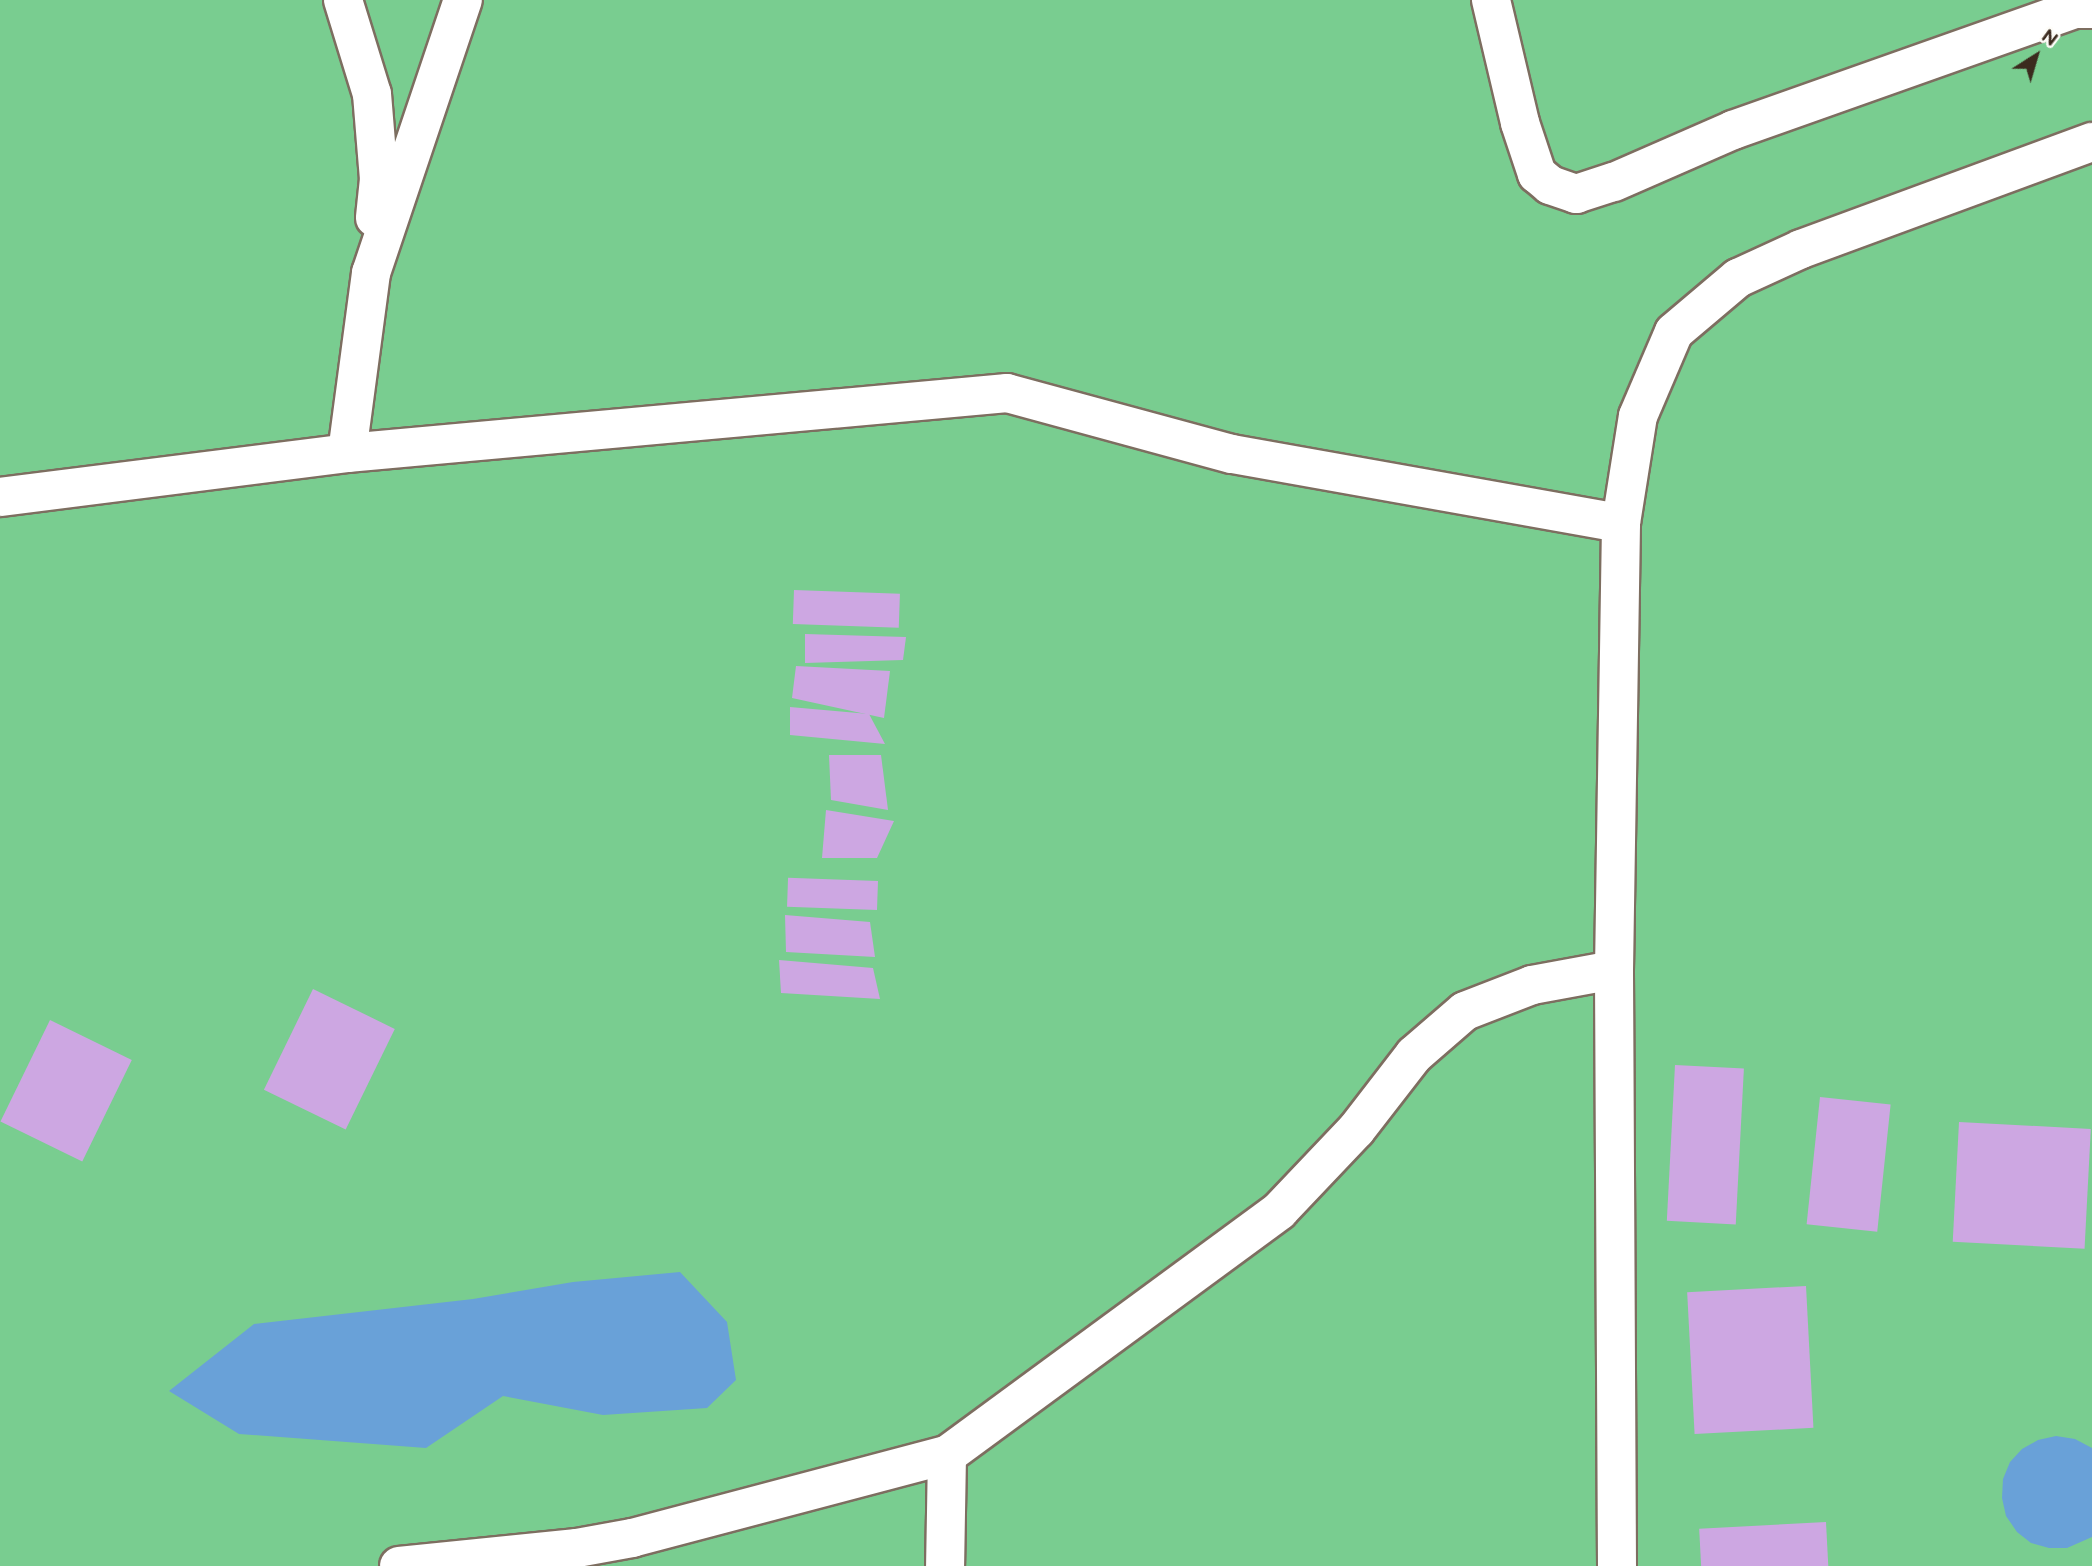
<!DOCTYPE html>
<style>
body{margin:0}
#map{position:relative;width:2092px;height:1566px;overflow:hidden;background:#f8ecdb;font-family:"Balsamiq Sans",sans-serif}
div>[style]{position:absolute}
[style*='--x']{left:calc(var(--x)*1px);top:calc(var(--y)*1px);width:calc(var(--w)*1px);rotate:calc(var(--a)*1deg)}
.green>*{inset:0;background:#79cd90;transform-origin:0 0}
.water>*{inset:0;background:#69a1d8}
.building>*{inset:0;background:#cda7e2;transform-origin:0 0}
.roads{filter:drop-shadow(2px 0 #7d6e60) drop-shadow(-2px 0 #7d6e60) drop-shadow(0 2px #7d6e60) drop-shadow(0 -2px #7d6e60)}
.minor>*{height:38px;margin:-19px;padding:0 19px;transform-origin:19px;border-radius:19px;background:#fff}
span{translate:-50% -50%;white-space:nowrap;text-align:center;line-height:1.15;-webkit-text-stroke:5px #fdfcf7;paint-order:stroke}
.north{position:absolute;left:2001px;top:21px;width:70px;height:70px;-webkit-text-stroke:5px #fdfcf7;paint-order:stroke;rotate:37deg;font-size:19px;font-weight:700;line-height:28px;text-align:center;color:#3b2a1e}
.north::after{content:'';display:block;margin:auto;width:24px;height:32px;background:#3b2a1e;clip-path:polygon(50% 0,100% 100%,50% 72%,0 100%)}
</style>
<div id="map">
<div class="green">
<i style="left:0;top:0;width:2092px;height:1566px"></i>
</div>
<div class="water">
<i style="clip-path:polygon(680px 1272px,727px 1322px,736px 1380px,707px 1408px,603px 1415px,503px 1396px,426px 1448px,239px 1434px,169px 1391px,254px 1324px,473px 1299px,573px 1282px)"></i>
<i style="clip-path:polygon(2056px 1436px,2075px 1439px,2092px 1448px,2092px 1537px,2067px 1548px,2049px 1548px,2031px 1543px,2017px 1532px,2006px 1516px,2002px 1498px,2003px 1479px,2010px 1462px,2022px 1449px,2038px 1440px)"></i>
</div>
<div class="building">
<i style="left:794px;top:590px;width:106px;height:34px;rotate:2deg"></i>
<i style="clip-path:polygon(805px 634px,906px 637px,903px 660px,805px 663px)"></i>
<i style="clip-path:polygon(796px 666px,890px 671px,884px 718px,792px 698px)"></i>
<i style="clip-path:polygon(790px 707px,869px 714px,885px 744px,790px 735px)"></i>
<i style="clip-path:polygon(829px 755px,881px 755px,888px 810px,831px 800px)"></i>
<i style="clip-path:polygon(826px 810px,894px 821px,877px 858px,822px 858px)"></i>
<i style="left:878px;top:881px;width:29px;height:90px;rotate:92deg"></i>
<i style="clip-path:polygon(785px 915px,870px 922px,875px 957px,786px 952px)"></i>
<i style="clip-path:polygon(779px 960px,873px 968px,880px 999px,781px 993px)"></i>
<i style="left:313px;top:989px;width:91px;height:112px;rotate:26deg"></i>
<i style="left:50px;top:1020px;width:91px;height:113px;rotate:26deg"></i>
<i style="left:1675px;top:1065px;width:69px;height:156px;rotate:3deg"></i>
<i style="left:1820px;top:1097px;width:71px;height:128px;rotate:6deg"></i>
<i style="left:1959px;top:1122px;width:132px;height:120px;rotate:3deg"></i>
<i style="left:1806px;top:1286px;width:142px;height:119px;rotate:87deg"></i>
<i style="left:1826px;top:1522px;width:44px;height:127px;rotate:87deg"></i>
</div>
<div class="roads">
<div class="minor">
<i style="--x:343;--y:0;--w:98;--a:72.9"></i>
<i style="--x:372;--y:94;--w:85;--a:85.3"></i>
<i style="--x:379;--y:179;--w:39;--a:96"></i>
<i style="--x:1491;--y:0;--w:126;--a:76.7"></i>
<i style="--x:1520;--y:123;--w:54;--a:71.6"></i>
<i style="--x:1537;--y:174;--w:17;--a:40"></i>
<i style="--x:1550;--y:185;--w:28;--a:19"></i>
<i style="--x:1576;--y:194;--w:40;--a:-18"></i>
<i style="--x:1614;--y:182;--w:130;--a:-23.6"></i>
<i style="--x:1733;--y:130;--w:363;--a:-19.5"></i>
<i style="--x:2075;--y:9;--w:17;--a:0"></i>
<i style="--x:347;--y:453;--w:182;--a:-82.4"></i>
<i style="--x:371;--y:273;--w:288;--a:-71.4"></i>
<i style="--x:0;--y:497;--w:350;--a:-7.2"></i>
<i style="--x:347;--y:453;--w:663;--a:-5.19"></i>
<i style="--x:1007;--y:393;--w:233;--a:15.2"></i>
<i style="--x:1232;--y:454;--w:395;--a:10.1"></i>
<i style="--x:947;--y:1455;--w:412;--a:-36.3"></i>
<i style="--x:1279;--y:1211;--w:112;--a:-46.5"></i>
<i style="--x:1356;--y:1130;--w:95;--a:-52.3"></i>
<i style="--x:1414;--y:1055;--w:67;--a:-40.8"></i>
<i style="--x:1465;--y:1011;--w:72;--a:-21.2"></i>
<i style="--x:1532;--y:985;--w:83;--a:-10.4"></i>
<i style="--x:399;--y:1566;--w:179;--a:-5.8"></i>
<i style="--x:577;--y:1548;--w:56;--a:-10.3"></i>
<i style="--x:632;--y:1538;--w:326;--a:-14.8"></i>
<i style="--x:947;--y:1455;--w:111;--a:91"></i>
<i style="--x:1617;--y:1566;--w:596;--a:-90.29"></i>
<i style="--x:1614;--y:970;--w:447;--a:-89.1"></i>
<i style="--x:1621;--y:523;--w:108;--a:-81"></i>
<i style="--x:1638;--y:416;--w:91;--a:-66.8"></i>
<i style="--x:1674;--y:332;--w:84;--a:-40.2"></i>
<i style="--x:1738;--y:278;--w:69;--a:-24.7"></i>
<i style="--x:1801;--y:249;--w:310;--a:-20.2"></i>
</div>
</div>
<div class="north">N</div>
</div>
